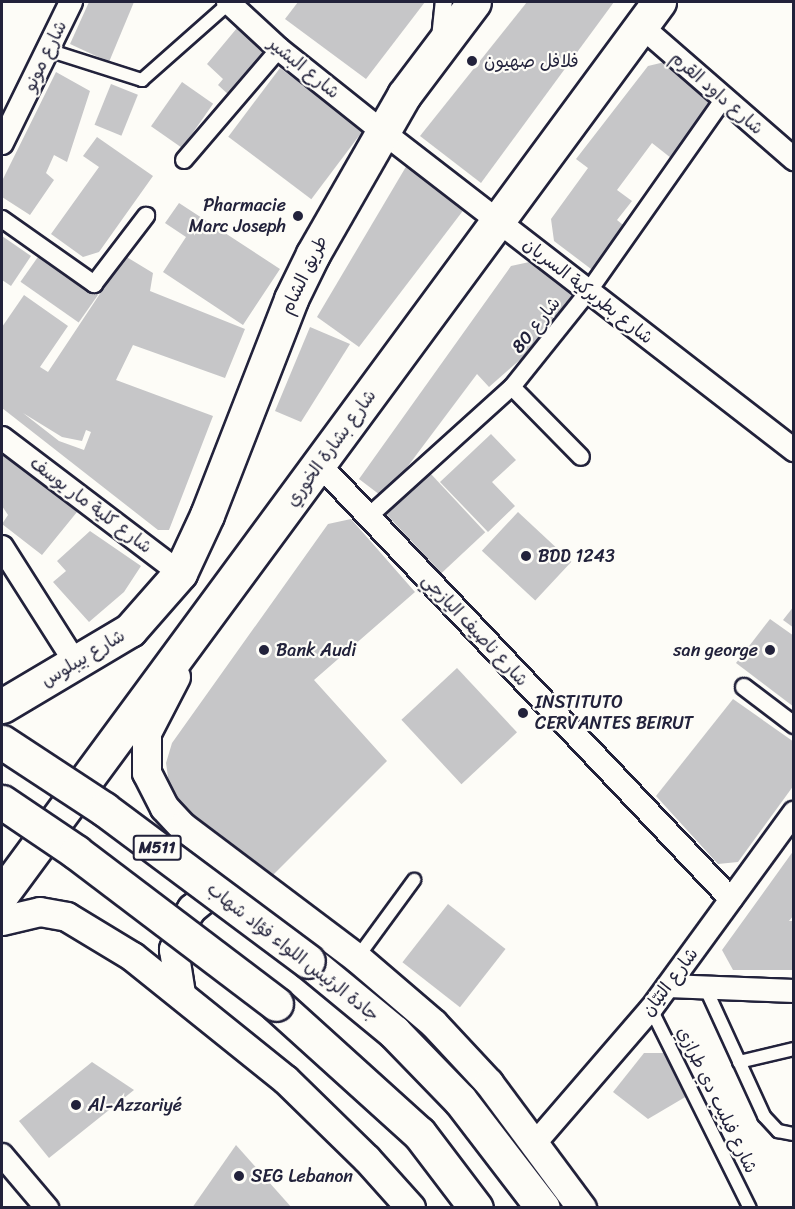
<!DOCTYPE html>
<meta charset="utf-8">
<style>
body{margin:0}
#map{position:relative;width:795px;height:1209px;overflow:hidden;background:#fdfcf7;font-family:Sriracha,"Playpen Sans Arabic",sans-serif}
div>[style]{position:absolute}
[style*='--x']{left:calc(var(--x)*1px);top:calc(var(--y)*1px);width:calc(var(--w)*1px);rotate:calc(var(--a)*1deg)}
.building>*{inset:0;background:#c6c6c8;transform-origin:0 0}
.roads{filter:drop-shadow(2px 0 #22223b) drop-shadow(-2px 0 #22223b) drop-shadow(0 2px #22223b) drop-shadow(0 -2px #22223b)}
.service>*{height:12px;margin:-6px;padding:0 6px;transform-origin:6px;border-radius:6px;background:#fdfcf7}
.pedestrian>*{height:16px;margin:-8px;padding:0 8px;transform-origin:8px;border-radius:8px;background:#fdfcf7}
.minor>*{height:22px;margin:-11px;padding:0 11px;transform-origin:11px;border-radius:11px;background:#fdfcf7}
.tertiary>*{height:28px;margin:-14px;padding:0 14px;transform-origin:14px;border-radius:14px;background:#fdfcf7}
.primary>*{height:33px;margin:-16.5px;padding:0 16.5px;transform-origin:16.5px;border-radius:16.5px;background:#fdfcf7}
.motorway>*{height:33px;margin:-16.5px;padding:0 16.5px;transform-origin:16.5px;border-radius:16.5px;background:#fdfcf7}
.bridges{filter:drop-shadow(2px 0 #22223b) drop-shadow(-2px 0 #22223b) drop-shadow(0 2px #22223b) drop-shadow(0 -2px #22223b)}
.motorway-bridge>*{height:33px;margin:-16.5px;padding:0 16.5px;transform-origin:16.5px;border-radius:16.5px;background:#fdfcf7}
.dots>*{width:16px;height:16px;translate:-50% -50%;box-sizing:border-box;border:3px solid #fdfcf7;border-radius:50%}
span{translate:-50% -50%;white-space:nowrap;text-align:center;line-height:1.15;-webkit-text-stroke:4.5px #fdfcf7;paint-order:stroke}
.shield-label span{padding:2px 4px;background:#fdfcf7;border:2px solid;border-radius:4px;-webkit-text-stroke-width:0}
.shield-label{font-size:16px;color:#22223b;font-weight:700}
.street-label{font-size:18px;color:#22223b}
.poi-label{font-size:18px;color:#22223b}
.left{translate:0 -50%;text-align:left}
.right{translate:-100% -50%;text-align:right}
.frame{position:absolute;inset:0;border:3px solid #22223b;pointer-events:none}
</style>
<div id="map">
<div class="building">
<i style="clip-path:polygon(89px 2px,134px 2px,109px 62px,70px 44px)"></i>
<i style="clip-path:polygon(298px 2px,425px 2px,366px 79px,285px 19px)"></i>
<i style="clip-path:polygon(527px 2px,614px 2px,481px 183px,420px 136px)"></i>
<i style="clip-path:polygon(237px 28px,266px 54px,230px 96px,218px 85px,223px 79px,207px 64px)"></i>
<i style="clip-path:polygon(669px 61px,717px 98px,671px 158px,652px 143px,617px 190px,632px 201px,617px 220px,628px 229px,595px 272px,554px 241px,551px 219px,588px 168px,576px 159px,648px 66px)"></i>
<i style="left:280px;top:68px;width:104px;height:86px;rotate:37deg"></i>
<i style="clip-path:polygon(56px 72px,90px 91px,67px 162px,54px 155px,46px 173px,54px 180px,30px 215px,2px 197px,2px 181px)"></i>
<i style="left:182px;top:82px;width:38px;height:54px;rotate:35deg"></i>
<i style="left:111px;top:84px;width:29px;height:44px;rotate:22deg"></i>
<i style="clip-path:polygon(97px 137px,153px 176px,99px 252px,83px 257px,51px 234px,99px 167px,83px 156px)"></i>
<i style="clip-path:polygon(407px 165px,465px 208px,359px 347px,317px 317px)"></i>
<i style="clip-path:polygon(179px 203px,280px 269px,243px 325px,163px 272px,186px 237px,165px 223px)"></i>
<i style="clip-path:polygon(2px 236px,31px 256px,11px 286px,2px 280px)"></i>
<i style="left:40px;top:254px;width:71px;height:34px;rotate:35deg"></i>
<i style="clip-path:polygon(evenodd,125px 256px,153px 273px,150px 291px,245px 329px,225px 378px,133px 345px,116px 380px,213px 416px,169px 530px,158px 530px,2px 408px,2px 327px,24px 295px,68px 326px,40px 367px,48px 372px,125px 256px,23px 413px,62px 437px,82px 441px,86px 430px,91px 432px,84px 450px,59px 441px,23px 413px)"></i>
<i style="clip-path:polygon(534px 261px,581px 297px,555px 329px,489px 387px,477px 374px,384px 498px,359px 479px,511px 266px)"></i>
<i style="clip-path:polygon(310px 327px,350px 344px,301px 422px,275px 411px)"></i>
<i style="clip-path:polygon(491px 434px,516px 460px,492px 482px,515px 506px,488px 532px,440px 482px)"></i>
<i style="clip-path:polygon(2px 450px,77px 512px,42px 555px,2px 524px,8px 515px,2px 506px)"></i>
<i style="left:430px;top:473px;width:81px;height:60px;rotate:47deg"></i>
<i style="left:518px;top:512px;width:73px;height:53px;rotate:43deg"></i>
<i style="clip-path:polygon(351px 519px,415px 592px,314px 680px,387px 761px,272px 876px,179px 805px,169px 784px,166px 763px,172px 743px,328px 524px)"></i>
<i style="clip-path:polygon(90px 531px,141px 566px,124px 592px,89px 622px,53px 582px,66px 571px,57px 561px)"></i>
<i style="clip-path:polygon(794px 606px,794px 628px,783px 620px)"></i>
<i style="clip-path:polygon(770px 619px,794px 636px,794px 707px,736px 663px)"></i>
<i style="left:457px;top:668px;width:88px;height:76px;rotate:47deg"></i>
<i style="clip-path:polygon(733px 699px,794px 742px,794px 785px,738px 862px,718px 864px,656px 796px)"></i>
<i style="clip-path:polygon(794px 850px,794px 915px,789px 921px,794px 921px,794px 970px,733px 970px,722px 950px)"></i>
<i style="left:448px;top:904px;width:73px;height:74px;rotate:38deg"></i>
<i style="clip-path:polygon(644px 1053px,665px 1053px,687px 1096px,648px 1119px,613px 1092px)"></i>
<i style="clip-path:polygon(92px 1062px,134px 1090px,49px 1158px,19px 1121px)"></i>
<i style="clip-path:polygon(236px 1145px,292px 1208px,192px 1208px)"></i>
</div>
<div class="roads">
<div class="service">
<i style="--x:48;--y:50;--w:99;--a:17.7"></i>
<i style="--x:142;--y:80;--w:116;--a:-41.5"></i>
<i style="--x:357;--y:958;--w:97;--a:-53.8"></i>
<i style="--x:705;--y:987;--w:142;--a:65.4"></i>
<i style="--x:764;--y:1116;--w:21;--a:47"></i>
<i style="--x:778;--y:1131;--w:16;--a:11"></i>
<i style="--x:651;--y:1009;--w:222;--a:63.6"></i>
<i style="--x:739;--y:1062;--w:57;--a:-13.3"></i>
</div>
<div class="pedestrian">
<i style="--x:440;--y:38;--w:36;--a:-84"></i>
<i style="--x:184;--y:160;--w:146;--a:-49.4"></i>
<i style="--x:2;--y:219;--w:113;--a:35.2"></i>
<i style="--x:94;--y:284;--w:86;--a:-52.6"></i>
<i style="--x:512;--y:387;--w:98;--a:45.4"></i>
<i style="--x:368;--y:517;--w:194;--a:-42.1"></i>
<i style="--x:512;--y:387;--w:122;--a:-51.3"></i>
<i style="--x:588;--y:292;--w:235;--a:-54.9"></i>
<i style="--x:744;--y:687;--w:63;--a:37.2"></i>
</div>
<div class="minor">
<i style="--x:228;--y:2;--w:69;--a:42.7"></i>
<i style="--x:279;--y:49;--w:133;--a:38.6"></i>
<i style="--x:383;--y:132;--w:520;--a:37.73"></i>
<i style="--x:641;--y:26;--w:203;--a:41"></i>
<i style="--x:2;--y:143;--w:157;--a:-63.9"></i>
<i style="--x:2;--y:438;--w:223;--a:37.2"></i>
<i style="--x:319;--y:464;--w:599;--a:46.56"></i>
<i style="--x:2;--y:547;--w:140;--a:57.6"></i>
<i style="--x:668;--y:986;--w:126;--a:2.3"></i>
<i style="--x:536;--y:1142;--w:176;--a:-49.2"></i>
<i style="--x:651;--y:1009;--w:243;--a:-53.9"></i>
<i style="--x:2;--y:1155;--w:70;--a:49.7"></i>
</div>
<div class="tertiary">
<i style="--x:176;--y:677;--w:63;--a:117.4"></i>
<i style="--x:147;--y:733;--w:40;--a:90"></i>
<i style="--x:147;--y:773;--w:39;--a:63"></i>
<i style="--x:165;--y:808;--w:26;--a:47"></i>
<i style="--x:183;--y:827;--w:218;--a:37"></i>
<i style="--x:357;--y:958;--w:101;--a:40.6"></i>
<i style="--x:434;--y:1024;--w:81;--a:47"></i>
<i style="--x:489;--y:1083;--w:156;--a:53.4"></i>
<i style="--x:2;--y:921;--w:39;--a:-13"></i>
<i style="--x:40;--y:912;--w:27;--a:10"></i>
<i style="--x:67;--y:917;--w:77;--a:31.2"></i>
<i style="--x:133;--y:957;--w:196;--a:38.8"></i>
<i style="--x:286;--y:1080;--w:113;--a:44.3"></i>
<i style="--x:367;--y:1159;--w:66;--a:48.1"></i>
<i style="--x:181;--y:994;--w:45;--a:-99"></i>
<i style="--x:174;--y:950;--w:28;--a:-72"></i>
<i style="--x:183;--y:923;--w:17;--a:-57"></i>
<i style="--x:192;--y:909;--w:35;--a:-39"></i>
<i style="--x:219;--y:887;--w:14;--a:0"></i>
</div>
<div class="primary">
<i style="--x:2;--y:706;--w:149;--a:-30.7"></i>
<i style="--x:130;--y:630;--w:76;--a:-48.7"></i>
<i style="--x:180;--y:573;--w:64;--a:-65"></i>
<i style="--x:207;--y:515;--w:232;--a:-68.7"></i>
<i style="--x:291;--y:299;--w:50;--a:-63.9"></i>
<i style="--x:313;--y:254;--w:183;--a:-60.2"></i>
<i style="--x:404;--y:95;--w:116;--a:-53"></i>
<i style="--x:2;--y:894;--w:1108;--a:-53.63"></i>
</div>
<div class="motorway">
<i style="--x:308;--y:961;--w:112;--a:39.5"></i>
<i style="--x:394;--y:1032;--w:95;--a:45.9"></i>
<i style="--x:460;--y:1100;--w:136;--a:52.5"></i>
<i style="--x:276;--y:1004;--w:193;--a:42.1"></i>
<i style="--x:419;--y:1133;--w:94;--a:52.8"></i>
</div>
</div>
<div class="bridges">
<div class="motorway-bridge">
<i style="--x:2;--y:742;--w:122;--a:33.3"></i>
<i style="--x:104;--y:809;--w:254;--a:36.7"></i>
<i style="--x:2;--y:802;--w:89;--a:34"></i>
<i style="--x:76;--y:852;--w:251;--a:37.2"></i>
</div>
</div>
<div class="dots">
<i style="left:472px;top:61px;background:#22223b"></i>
<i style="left:298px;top:216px;background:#22223b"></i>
<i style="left:526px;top:556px;background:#22223b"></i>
<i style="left:264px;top:650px;background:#22223b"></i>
<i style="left:770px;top:650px;background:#22223b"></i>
<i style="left:523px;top:713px;background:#22223b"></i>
<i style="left:76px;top:1105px;background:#22223b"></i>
<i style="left:239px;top:1176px;background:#22223b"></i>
</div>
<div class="shield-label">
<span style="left:157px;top:848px">M511</span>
</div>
<div class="street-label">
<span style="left:45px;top:56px;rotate:-64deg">شارع مونو</span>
<span style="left:304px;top:68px;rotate:39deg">شارع البشير</span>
<span style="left:717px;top:93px;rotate:41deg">شارع داود القرم</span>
<span style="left:304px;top:275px;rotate:-64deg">طريق الشام</span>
<span style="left:588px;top:291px;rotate:38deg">شارع بطريركية السريان</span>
<span style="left:536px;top:325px;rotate:-51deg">شارع 80</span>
<span style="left:331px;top:448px;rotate:-54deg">شارع بشارة الخوري</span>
<span style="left:91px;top:505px;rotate:37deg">شارع كلية مار يوسف</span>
<span style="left:475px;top:630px;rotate:47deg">شارع ناصيف اليازجي</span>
<span style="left:83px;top:658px;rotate:-31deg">شارع بيبلوس</span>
<span style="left:293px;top:952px;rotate:38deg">جادة الرئيس اللواء فؤاد شهاب</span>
<span style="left:670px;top:982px;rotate:-53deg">شارع التيّان</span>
<span style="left:717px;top:1100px;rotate:64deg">شارع فيليب دي طرازي</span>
</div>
<div class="poi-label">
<span class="left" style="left:484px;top:61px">فلافل صهيون</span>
<span class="right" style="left:286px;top:216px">Pharmacie<br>Marc Joseph</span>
<span class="left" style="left:538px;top:556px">BDD 1243</span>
<span class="left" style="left:276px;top:650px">Bank Audi</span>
<span class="right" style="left:758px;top:650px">san george</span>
<span class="left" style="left:535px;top:713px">INSTITUTO<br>CERVANTES BEIRUT</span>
<span class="left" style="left:88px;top:1105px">Al-Azzariyé</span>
<span class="left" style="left:251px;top:1176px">SEG Lebanon</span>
</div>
<div class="frame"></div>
</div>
